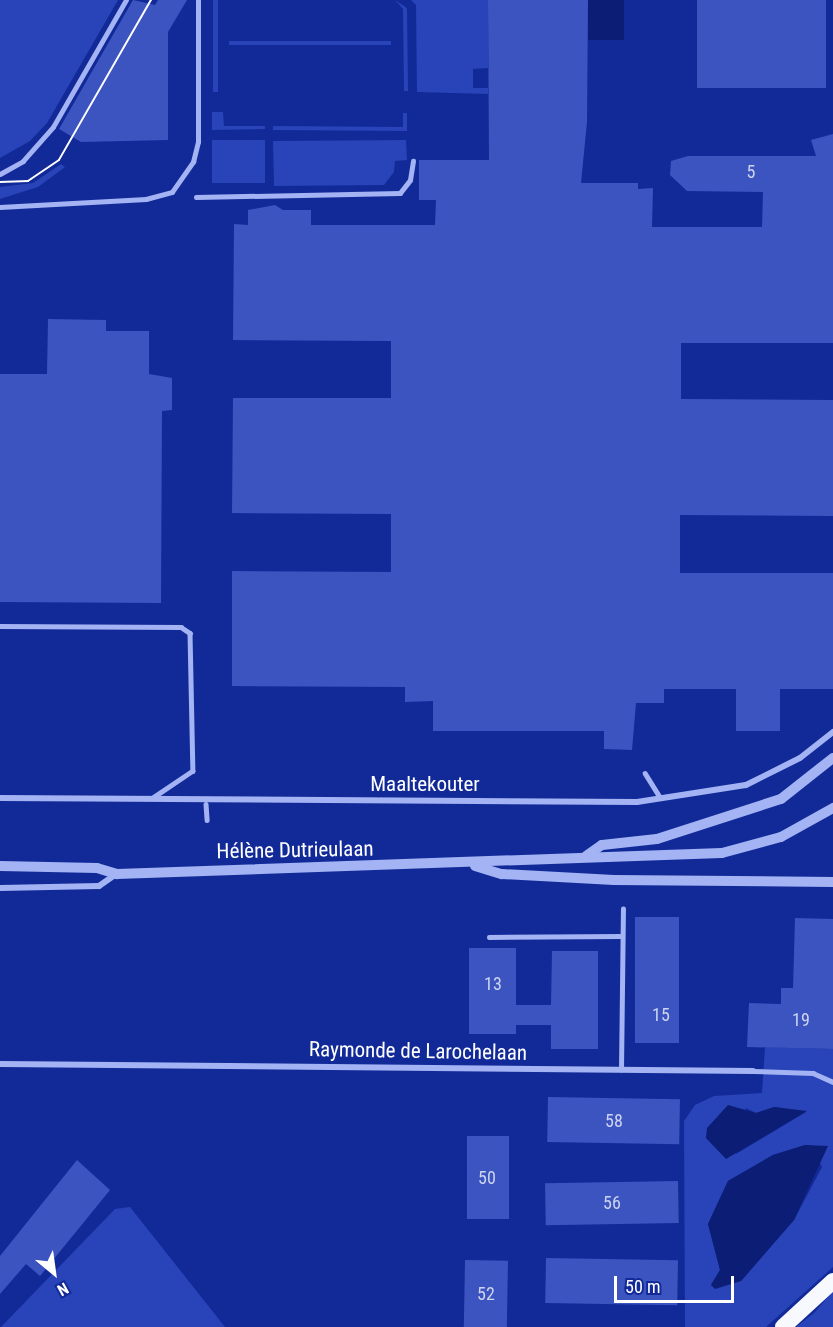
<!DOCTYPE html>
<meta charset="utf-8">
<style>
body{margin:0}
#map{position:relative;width:833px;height:1327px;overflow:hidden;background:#122a98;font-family:"Roboto Condensed",sans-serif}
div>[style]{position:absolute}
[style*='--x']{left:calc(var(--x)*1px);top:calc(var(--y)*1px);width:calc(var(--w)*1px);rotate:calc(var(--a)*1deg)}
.green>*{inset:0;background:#2844b8;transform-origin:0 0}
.water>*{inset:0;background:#0b1d74;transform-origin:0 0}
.building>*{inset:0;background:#3b54c0;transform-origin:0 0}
.service>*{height:4.5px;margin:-2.25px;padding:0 2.25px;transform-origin:2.25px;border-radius:2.25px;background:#a3b3f3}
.minor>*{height:6px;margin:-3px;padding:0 3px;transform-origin:3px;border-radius:3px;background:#a3b3f3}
.tertiary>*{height:10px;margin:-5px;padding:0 5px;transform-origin:5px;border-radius:5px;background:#a3b3f3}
.trunk>*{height:16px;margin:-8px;padding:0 8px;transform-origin:8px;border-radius:8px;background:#f8f8ff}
.tram>*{height:1.5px;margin:-0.75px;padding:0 0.75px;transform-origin:0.75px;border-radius:0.75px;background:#fff}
span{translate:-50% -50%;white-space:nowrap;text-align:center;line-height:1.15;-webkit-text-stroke:6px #122a98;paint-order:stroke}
.number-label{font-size:18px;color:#ced4ef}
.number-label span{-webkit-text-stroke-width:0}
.street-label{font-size:21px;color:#fff}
.north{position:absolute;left:24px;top:1243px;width:60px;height:60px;-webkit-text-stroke:4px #122a98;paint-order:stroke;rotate:151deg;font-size:16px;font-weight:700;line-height:24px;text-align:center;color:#fff}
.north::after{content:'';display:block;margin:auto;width:21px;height:27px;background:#fff;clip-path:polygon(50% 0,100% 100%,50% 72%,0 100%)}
.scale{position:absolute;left:614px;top:1276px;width:120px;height:27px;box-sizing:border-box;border:3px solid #fff;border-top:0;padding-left:8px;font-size:18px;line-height:21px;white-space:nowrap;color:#fff;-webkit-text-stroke:4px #122a98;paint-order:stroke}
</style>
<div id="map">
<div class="green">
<i style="clip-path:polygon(0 0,118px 0,47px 123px,30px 141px,0 158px)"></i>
<i style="left:213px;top:0;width:5px;height:92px"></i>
<i style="clip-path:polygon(395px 0,407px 8px,408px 91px,404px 91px,403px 9px)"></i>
<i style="clip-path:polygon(411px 0,488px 0,488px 68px,473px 69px,473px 88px,488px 88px,488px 94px,417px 92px,416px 5px)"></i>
<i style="left:229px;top:41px;width:162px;height:4px"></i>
<i style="clip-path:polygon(212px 112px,223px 112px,224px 126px,265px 126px,265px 129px,212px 130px)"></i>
<i style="clip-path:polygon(403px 113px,407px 113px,407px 131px,273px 130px,273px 126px,403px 127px)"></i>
<i style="left:212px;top:140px;width:53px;height:43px"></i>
<i style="clip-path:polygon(406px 140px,407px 160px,395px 161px,394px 172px,384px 185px,274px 186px,273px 141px)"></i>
<i style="clip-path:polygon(61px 164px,65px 167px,38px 187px,0 199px,0 187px,33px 183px)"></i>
<i style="clip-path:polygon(evenodd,765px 1047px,833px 1049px,833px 1267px,766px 1327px,685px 1327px,684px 1121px,695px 1105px,714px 1096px,762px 1093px,765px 1047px,775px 1107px,806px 1112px,736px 1154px,746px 1108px,756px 1113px,775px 1107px,765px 1047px,805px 1145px,811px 1145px,822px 1167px,794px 1220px,741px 1281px,711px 1285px,720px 1270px,708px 1224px,728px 1181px,773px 1155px,805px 1145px)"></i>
<i style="clip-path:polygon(130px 1207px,225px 1327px,1px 1327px,115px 1209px)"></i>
<i style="clip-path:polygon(833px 1291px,833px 1327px,796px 1327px,814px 1313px)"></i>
</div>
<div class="water">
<i style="left:588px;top:0;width:36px;height:40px"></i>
<i style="clip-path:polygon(728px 1105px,756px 1113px,774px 1107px,807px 1111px,726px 1159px,706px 1138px,707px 1128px)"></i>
<i style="clip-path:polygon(805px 1145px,828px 1146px,794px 1220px,741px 1281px,715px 1289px,711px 1285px,720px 1270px,708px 1224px,728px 1181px,773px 1155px)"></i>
</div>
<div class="building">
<i style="clip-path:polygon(133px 0,155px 5px,158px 0,187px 0,168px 32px,168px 140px,81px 142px,59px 129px)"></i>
<i style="clip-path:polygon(488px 0,588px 0,587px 122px,581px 183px,638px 183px,638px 189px,653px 188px,652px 227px,762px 227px,763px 192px,687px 191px,670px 175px,671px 161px,688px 156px,816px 156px,811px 140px,833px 134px,833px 343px,681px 343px,681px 399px,833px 400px,833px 516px,680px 515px,680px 573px,833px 573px,833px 689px,780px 689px,780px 731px,736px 731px,736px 689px,664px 689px,664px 703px,636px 703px,632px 750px,604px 749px,604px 731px,433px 731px,433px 701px,405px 702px,405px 687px,232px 686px,232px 571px,391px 572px,391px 514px,232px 513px,233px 398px,391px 398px,391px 341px,233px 340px,234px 224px,248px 225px,248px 210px,275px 205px,283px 210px,311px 210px,311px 225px,435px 225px,436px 200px,419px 200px,419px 160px,489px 160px)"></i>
<i style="left:697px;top:0;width:129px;height:88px"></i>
<i style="clip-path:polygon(48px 319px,106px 320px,106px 331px,149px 331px,149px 374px,172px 378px,172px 410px,162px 411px,161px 603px,0 602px,0 374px,47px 374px)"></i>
<i style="left:635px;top:917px;width:44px;height:126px"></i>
<i style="clip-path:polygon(795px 918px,833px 919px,833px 1049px,747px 1047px,749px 1003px,781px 1004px,781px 988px,793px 988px)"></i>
<i style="clip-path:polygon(469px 948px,516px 948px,516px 1005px,551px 1005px,552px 951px,598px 951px,598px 1049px,551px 1049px,551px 1025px,516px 1025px,516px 1034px,469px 1034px)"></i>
<i style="left:548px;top:1097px;width:132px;height:45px;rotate:1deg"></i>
<i style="left:467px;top:1136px;width:42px;height:83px"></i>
<i style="clip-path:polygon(77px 1160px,110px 1190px,40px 1276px,26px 1264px,0 1294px,0 1256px)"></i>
<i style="left:678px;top:1181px;width:42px;height:133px;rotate:89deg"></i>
<i style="left:546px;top:1258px;width:132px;height:45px;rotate:1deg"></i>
<i style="left:465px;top:1260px;width:43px;height:67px;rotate:1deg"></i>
</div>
<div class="service">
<i style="--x:0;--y:174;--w:26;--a:-29"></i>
<i style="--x:23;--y:161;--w:45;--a:-48.6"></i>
<i style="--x:53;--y:127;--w:146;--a:-60.1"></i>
<i style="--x:196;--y:197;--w:204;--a:-1.1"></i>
<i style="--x:400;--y:193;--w:16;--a:-52"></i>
<i style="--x:410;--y:180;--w:19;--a:-81"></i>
<i style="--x:0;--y:207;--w:146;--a:-3.1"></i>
<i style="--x:146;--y:199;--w:27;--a:-15"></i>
<i style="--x:172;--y:192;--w:37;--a:-55"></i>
<i style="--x:193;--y:162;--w:21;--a:-76"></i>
<i style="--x:198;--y:142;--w:142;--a:-90"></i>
<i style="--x:0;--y:626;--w:181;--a:0.3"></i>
<i style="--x:181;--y:627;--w:11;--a:34"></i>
<i style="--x:190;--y:633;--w:138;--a:88.8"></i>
<i style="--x:193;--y:771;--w:48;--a:146"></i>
<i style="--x:645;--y:773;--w:28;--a:58"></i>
<i style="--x:206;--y:804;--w:16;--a:86"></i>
<i style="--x:489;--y:937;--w:132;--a:-0.4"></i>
<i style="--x:621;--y:1070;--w:161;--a:-89.3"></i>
<i style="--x:753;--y:1071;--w:60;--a:1.9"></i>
<i style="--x:813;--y:1073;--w:22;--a:24"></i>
</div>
<div class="minor">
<i style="--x:0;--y:798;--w:637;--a:0.36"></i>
<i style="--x:637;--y:802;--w:110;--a:-8.9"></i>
<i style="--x:746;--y:785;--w:60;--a:-26.6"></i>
<i style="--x:800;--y:758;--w:42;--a:-38.2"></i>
<i style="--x:0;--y:888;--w:99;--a:-1.2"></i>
<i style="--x:99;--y:886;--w:21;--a:-35"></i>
<i style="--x:0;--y:1064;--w:753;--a:0.53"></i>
</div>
<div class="tertiary">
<i style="--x:586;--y:856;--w:19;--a:-35"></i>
<i style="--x:602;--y:845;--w:55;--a:-6.2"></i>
<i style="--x:657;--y:839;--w:130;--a:-17.9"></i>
<i style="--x:781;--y:799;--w:66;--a:-38.3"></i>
<i style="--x:0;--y:866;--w:97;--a:1.2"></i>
<i style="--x:97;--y:868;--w:21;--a:17"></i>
<i style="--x:117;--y:874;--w:605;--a:-1.99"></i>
<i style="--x:722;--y:853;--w:61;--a:-15.2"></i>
<i style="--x:781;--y:837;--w:60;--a:-29.1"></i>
<i style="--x:475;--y:866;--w:28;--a:17"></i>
<i style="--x:502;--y:874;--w:112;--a:3.1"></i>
<i style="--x:614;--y:880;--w:219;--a:0.5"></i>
</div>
<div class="trunk">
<i style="--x:783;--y:1327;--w:68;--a:-42.6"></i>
</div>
<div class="tram">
<i style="--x:0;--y:182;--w:28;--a:-2"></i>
<i style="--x:28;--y:181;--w:37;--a:-34"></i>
<i style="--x:59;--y:160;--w:185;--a:-60.1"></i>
</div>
<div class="number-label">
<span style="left:751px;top:172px">5</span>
<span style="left:493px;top:984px">13</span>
<span style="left:661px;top:1015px">15</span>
<span style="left:801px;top:1020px">19</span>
<span style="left:614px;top:1121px">58</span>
<span style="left:487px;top:1178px">50</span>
<span style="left:612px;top:1203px">56</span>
<span style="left:486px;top:1294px">52</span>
</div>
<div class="street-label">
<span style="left:425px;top:784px">Maaltekouter</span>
<span style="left:295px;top:850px;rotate:-1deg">Hélène Dutrieulaan</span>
<span style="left:418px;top:1051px;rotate:1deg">Raymonde de Larochelaan</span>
</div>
<div class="north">N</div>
<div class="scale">50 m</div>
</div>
